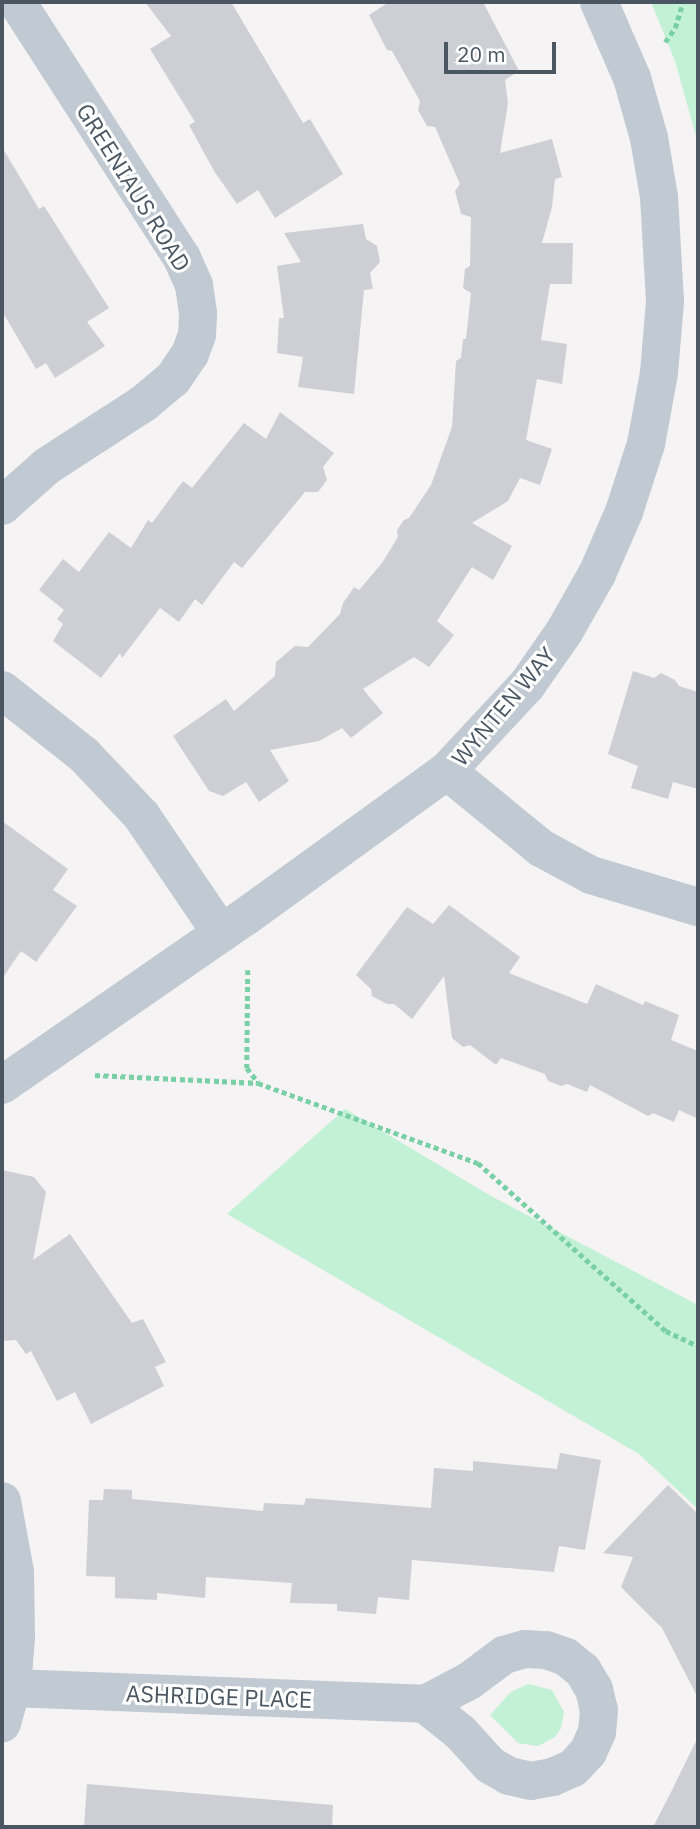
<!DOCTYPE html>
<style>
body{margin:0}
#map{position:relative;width:700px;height:1829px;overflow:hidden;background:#f5f3f3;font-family:"IBM Plex Sans",sans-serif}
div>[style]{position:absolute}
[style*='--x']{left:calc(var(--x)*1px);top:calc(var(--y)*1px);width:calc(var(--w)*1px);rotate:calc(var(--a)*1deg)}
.green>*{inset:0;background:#c3f1d5}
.building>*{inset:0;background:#cdcfd5}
.path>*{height:4.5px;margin-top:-2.25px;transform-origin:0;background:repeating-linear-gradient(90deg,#7ad0a6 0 5px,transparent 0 8.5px)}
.minor>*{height:38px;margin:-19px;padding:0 19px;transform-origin:19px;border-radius:19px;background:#c1cad2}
span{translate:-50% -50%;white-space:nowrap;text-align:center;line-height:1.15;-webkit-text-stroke:6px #fff;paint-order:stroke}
.street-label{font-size:23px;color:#4a5661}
.frame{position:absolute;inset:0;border:4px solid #4a5661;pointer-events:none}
.scale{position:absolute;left:444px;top:42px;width:112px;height:32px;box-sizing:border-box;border:4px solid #4a5661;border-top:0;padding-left:9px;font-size:21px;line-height:24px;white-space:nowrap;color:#4a5661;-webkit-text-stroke:5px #fff;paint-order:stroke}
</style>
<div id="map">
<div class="green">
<i style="clip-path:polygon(651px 2px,698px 2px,698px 143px,675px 61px)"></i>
<i style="clip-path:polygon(345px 1109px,491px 1196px,698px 1305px,698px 1509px,639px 1454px,227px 1214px)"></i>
<i style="clip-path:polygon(528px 1684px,552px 1690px,564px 1712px,561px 1728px,555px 1737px,538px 1746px,518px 1743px,490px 1715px,511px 1692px)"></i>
</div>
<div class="building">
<i style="clip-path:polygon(145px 2px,231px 2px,303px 123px,310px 119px,343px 174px,275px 218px,258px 190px,237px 204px,214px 171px,189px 125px,195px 122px,150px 49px,171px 36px)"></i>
<i style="clip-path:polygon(389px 2px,483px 2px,519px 71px,505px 80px,508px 103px,500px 153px,552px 139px,562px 177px,555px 179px,552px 207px,542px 243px,573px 243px,572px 284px,550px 284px,541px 340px,567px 344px,562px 384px,537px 379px,526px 440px,552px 449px,540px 485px,520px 478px,508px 501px,472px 523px,512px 546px,493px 580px,472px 567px,437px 621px,454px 635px,429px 667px,414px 657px,363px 689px,383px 713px,351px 738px,342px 728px,319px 741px,270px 750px,289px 781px,259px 802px,246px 782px,223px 796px,209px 791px,173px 736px,226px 699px,234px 711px,275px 676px,276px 662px,295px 646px,308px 647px,340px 614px,343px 603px,354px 587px,359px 590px,382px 563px,398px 537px,397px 530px,404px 520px,409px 518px,431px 485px,452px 427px,456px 361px,461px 358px,463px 339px,466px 339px,471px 293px,463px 288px,465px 269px,470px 266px,471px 217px,461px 214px,455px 191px,460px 184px,435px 127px,427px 126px,418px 110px,420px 101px,392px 51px,387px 50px,369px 15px)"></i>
<i style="clip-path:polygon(2px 147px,39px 209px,44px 206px,109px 308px,87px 322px,105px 346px,55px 378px,46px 363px,36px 369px,2px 311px)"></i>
<i style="clip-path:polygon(363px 224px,366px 239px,377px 246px,380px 262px,370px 273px,373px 289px,364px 290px,354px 394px,298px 387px,303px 357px,277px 353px,279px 318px,284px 318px,277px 266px,301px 262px,284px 233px)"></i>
<i style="clip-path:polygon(280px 412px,334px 453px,323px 467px,327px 480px,318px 492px,305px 492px,242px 568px,234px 562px,202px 605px,195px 599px,179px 622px,160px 608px,122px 658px,120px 653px,101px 678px,53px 641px,63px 624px,57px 619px,64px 610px,39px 590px,63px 559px,79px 572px,109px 532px,131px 548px,148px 520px,152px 523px,183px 481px,192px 488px,244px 423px,266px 439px)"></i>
<i style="clip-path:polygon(633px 671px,654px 678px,661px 673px,675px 680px,679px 686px,698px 692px,698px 789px,673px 782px,668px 799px,631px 788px,638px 766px,608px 754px)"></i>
<i style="clip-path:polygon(2px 821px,68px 869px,53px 890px,77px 906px,36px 962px,21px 951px,2px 979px)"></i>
<i style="clip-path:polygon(449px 905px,520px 957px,509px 973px,587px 1004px,596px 984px,643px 1005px,645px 1001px,679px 1015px,671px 1040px,698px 1051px,698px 1119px,679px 1110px,674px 1122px,653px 1113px,648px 1116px,590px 1085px,587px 1092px,567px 1084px,561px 1086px,548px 1081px,545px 1074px,501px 1058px,496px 1065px,470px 1045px,463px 1047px,452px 1038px,444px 976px,412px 1019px,394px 1004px,387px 1004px,372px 996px,371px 989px,356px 975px,407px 907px,433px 924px)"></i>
<i style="clip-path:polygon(2px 1170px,34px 1177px,46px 1192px,33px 1260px,70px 1234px,132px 1323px,143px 1319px,166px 1362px,155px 1367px,164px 1386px,91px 1424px,75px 1392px,57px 1401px,31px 1351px,26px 1354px,16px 1340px,2px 1341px)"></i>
<i style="clip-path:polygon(560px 1453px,601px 1460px,585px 1550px,559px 1546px,554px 1572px,412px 1560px,409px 1600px,378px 1597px,376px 1614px,337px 1611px,337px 1604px,290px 1603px,292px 1583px,206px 1577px,205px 1598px,157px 1593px,157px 1600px,115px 1598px,115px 1577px,86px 1576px,89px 1500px,103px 1500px,104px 1489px,132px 1490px,132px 1499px,263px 1511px,264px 1503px,304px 1505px,306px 1498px,431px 1508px,434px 1468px,473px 1471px,473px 1461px,557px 1469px)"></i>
<i style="clip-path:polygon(668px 1485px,698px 1514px,698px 1698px,662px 1628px,621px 1587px,633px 1557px,603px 1553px)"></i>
<i style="clip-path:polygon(698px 1737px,698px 1827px,653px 1827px,670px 1794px)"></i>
<i style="clip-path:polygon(87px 1784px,333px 1805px,332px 1827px,84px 1827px)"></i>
</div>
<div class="path">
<i style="--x:665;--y:42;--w:17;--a:-54"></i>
<i style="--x:675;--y:28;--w:27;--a:-73"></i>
<i style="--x:248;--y:970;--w:98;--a:90.6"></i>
<i style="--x:247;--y:1068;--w:18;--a:52"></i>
<i style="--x:95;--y:1075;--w:163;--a:2.8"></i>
<i style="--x:258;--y:1083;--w:234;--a:20"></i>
<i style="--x:478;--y:1163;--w:252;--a:41.8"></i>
<i style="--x:666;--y:1331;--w:35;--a:25"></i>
</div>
<div class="minor">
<i style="--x:2;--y:506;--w:60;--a:-41.6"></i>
<i style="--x:47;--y:466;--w:116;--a:-33"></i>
<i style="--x:144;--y:403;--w:38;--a:-40"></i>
<i style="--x:173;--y:379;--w:30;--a:-56"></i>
<i style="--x:190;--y:354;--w:20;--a:-70"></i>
<i style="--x:197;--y:335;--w:22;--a:-87"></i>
<i style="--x:198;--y:313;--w:28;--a:-98"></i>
<i style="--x:194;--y:285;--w:30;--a:-114"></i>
<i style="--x:182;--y:258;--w:305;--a:-122.8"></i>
<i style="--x:2;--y:690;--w:105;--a:38.4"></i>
<i style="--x:84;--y:755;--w:83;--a:46.5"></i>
<i style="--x:141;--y:815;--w:143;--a:55.9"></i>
<i style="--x:447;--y:771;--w:122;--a:39.3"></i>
<i style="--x:541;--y:848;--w:57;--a:28.4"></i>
<i style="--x:591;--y:875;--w:112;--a:16.7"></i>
<i style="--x:2;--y:1085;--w:295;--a:-34.7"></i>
<i style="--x:245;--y:917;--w:249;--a:-35.9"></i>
<i style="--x:447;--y:771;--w:117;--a:-47.1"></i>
<i style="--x:527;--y:685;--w:65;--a:-55.1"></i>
<i style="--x:564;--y:632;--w:67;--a:-60.4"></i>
<i style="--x:597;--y:574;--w:68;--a:-66.5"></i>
<i style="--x:624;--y:512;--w:71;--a:-72.1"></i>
<i style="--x:646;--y:444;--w:72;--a:-79.6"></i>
<i style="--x:659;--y:373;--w:72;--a:-85.2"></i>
<i style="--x:665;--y:301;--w:104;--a:-93.3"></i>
<i style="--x:659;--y:197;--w:60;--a:-99.6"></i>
<i style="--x:649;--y:138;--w:62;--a:-105.8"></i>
<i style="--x:632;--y:78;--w:83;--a:-113.5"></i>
<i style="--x:2;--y:1501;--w:72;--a:79.6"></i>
<i style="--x:15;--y:1572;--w:65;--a:89.1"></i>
<i style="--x:16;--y:1637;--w:51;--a:94.5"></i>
<i style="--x:12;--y:1688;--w:37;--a:106"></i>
<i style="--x:525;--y:1649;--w:21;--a:3"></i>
<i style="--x:546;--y:1650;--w:21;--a:19"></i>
<i style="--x:566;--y:1657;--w:22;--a:39"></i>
<i style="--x:583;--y:1671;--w:21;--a:59"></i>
<i style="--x:594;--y:1689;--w:22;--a:77"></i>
<i style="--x:599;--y:1710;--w:22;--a:95"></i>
<i style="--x:597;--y:1732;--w:22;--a:114"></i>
<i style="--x:588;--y:1752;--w:22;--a:133"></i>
<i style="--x:573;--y:1768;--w:22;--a:156"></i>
<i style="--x:553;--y:1777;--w:22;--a:170"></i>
<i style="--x:531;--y:1781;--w:23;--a:-167"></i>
<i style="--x:509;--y:1776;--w:22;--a:-150"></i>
<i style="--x:490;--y:1765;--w:43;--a:-132.2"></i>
<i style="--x:461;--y:1733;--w:46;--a:-141.1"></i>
<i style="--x:425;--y:1704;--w:50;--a:-27.6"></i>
<i style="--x:469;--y:1681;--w:44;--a:-36.6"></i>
<i style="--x:504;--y:1655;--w:22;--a:-16"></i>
<i style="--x:12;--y:1688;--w:413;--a:2.2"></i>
</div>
<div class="street-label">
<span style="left:134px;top:187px;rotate:58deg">GREENIAUS ROAD</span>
<span style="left:503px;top:706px;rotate:-50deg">WYNTEN WAY</span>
<span style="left:219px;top:1696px;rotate:2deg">ASHRIDGE PLACE</span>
</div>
<div class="frame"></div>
<div class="scale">20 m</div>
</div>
